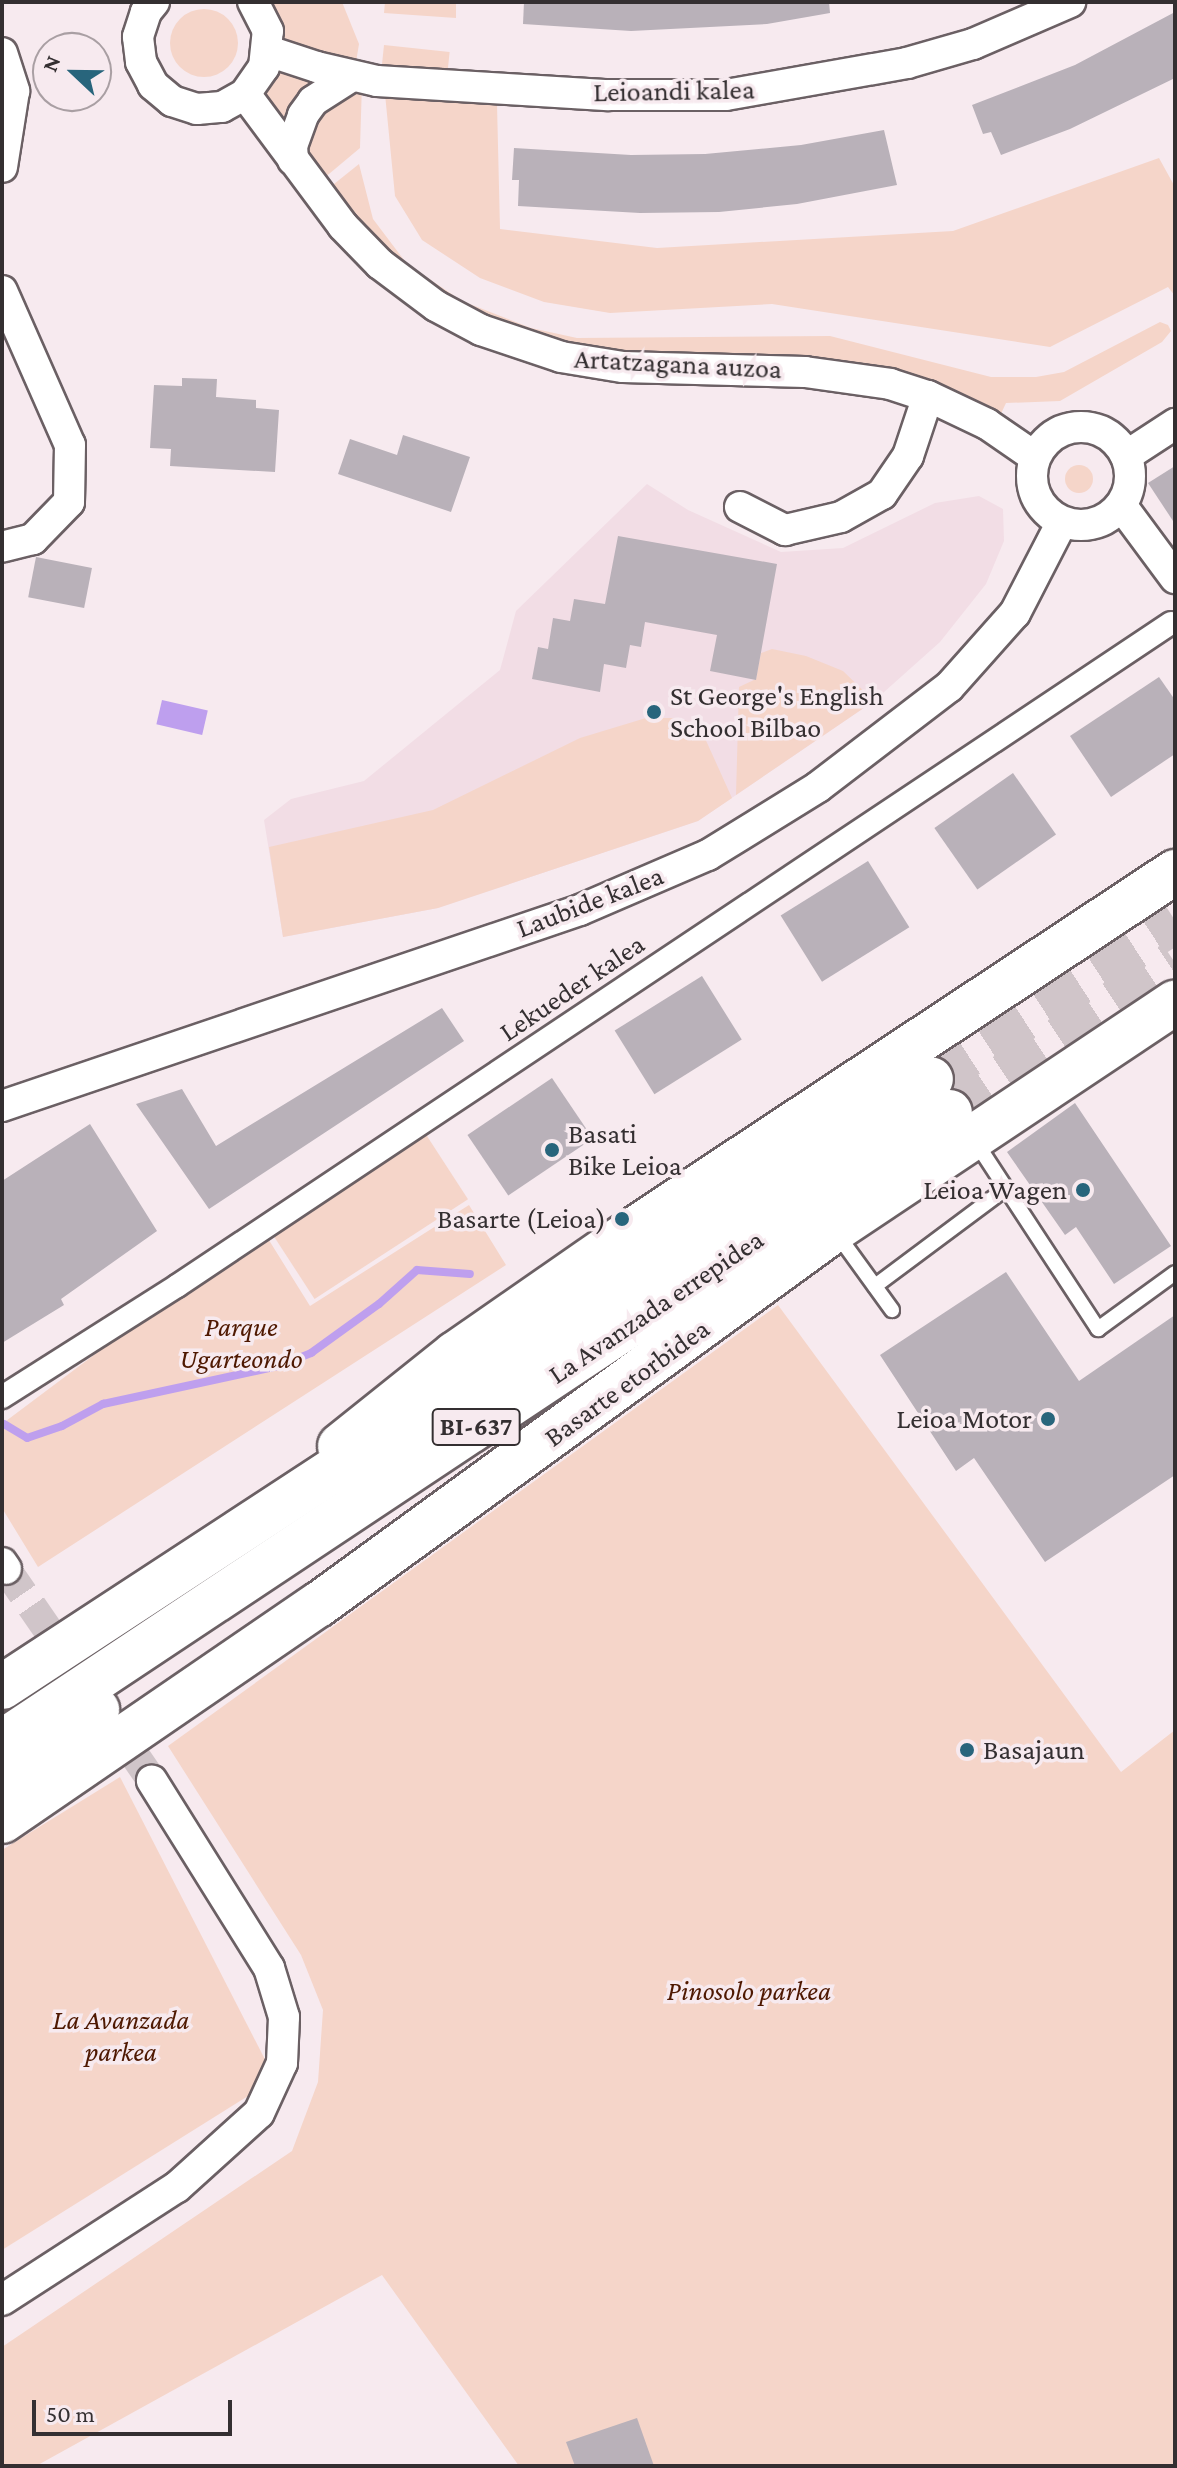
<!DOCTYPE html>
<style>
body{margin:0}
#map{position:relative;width:1177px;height:2468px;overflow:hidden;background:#f7eaef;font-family:"Crimson Pro",serif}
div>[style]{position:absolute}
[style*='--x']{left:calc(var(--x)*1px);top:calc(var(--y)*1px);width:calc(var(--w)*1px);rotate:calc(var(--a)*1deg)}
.built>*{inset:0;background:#f2dde5}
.green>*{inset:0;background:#f5d5c9;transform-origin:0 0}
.round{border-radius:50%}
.water>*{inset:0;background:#be9fee;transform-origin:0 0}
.stream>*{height:8px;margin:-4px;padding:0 4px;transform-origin:4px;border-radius:4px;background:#be9fee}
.building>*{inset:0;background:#b9b1b9;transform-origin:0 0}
.minor-tunnel>*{height:30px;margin-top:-15px;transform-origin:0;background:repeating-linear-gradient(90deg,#d0c5c9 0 30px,transparent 0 45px)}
.trunk-tunnel>*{height:44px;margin-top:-22px;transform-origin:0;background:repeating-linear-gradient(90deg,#d0c5c9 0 44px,transparent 0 66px)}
.roads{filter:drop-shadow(2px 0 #6b6064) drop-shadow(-2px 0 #6b6064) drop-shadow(0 2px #6b6064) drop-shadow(0 -2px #6b6064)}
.service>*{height:14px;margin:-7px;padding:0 7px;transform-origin:7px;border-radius:7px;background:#fff}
.pedestrian>*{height:22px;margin:-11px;padding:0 11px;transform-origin:11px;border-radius:11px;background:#fff}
.minor>*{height:30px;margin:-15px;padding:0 15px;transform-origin:15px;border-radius:15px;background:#fff}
.minor>.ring{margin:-15px;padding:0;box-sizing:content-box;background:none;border:30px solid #fff;border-radius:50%}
.primary>*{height:44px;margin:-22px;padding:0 22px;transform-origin:22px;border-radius:22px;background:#fff}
.trunk>*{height:44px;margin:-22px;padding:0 22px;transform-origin:22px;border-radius:22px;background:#fff}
.dots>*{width:22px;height:22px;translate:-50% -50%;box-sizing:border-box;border:4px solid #f7eaef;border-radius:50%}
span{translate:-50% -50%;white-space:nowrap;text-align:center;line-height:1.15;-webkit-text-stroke:7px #f7eaef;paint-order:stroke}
.shield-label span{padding:2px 6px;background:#f7eaef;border:2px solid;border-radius:6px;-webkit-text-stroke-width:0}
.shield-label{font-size:26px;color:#342f31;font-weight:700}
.street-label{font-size:28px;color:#342f31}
.poi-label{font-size:28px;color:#342f31}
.left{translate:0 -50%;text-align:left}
.right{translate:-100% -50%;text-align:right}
.park-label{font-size:28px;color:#4e1801;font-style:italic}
.frame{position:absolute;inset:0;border:4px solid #342f31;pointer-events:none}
.north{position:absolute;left:32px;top:32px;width:80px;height:80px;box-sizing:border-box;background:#f7eaef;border:2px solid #a99fa3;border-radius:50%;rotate:292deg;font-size:22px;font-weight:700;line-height:32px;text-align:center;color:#342f31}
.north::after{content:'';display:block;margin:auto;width:28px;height:36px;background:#28657c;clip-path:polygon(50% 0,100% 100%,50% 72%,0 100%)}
.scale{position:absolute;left:32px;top:2400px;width:200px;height:36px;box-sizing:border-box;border:4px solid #342f31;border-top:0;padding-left:10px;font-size:24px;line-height:28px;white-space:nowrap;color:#342f31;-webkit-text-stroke:6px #f7eaef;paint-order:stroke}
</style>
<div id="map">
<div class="built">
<i style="clip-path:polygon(647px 484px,688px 510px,781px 552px,843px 548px,935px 503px,979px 496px,1003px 509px,1004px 541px,986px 584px,940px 642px,874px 701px,698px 821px,438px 908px,283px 937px,264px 820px,291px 799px,364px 781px,500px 670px,516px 611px)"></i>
</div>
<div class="green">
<i style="clip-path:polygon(260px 2px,342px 2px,359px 44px,355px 68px,275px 46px)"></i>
<i style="clip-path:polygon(385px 2px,456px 2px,456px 18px,384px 13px)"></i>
<i class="round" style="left:170px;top:9px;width:68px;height:68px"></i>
<i style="left:384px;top:45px;width:66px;height:20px;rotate:6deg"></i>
<i style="clip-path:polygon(273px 60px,336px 77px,286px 143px,251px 96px)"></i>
<i style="clip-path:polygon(362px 83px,360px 148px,317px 184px,300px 136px,308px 117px)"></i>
<i style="clip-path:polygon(385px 94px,497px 104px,500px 229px,657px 248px,953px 231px,1159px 158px,1175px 187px,1175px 296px,1168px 287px,1050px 347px,772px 304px,610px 313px,544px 302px,480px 278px,422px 240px,395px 196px)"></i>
<i style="clip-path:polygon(359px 164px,373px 219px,407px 264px,462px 301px,531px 328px,577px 338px,830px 336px,991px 377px,1036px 377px,1064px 372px,1160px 322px,1168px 325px,1171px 331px,1162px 342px,1060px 401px,1006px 403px,998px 420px,899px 379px,624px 359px,534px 343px,418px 287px,324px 192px)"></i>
<i class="round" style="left:1065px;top:465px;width:28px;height:28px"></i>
<i style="clip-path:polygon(772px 649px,806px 656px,843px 671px,874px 701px,736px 795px,739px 687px,756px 679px,761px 653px)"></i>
<i style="clip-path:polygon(646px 718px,678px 718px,699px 725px,732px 798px,698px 821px,438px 908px,283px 937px,269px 847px,433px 810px,580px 738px)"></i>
<i style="left:425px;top:1133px;width:79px;height:183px;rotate:57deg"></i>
<i style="clip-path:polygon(469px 1205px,506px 1265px,38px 1567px,2px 1508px,2px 1424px,262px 1229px,310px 1306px)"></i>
<i style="clip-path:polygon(778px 1305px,1121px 1772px,1175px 1730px,1175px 2466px,519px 2466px,382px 2275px,36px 2466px,2px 2466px,2px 2347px,292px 2151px,318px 2082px,323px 2010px,301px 1955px,168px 1746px)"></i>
<i style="clip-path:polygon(120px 1777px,275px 2079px,2px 2250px,2px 1850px)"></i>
</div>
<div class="water">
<i style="left:162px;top:700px;width:47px;height:25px;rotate:13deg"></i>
</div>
<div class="stream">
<i style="--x:4;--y:1424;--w:27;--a:31"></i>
<i style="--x:27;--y:1438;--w:37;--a:-19"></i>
<i style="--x:62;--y:1426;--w:47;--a:-28.2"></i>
<i style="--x:103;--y:1404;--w:180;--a:-12.2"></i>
<i style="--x:279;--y:1366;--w:35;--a:-22"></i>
<i style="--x:311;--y:1353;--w:84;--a:-35.8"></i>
<i style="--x:379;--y:1304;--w:51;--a:-41.8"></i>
<i style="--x:417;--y:1270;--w:53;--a:4.3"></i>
</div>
<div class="building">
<i style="clip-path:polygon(524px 2px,829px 2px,830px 13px,767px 24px,631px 31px,523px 24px)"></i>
<i style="clip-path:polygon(1175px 12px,1175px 78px,1070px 129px,1001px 155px,991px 132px,983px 134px,972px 105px,1075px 65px)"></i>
<i style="clip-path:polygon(884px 130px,897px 185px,797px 204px,719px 212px,640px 213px,518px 206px,519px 180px,512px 180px,514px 148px,631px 155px,705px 154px,801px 145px)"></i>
<i style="clip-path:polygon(182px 378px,217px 379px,216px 397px,256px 400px,256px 408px,279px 410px,275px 472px,170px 466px,171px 449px,150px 448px,154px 385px,182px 386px)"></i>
<i style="clip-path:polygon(403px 435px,470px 457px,451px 512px,338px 474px,350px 439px,397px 455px)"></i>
<i style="clip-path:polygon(1175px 466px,1175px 524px,1148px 483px)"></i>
<i style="clip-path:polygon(618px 536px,777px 564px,756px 680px,710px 671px,717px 635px,645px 622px,641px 647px,630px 645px,626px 668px,604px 664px,600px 692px,532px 679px,538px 647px,548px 649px,553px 618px,570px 621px,574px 599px,605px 604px)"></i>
<i style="left:36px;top:557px;width:57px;height:41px;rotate:11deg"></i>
<i style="clip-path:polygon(1159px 677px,1175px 700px,1175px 754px,1111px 797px,1070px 736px)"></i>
<i style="left:1013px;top:773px;width:75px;height:96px;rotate:55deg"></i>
<i style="left:868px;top:861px;width:78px;height:103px;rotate:58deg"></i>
<i style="left:702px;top:976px;width:75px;height:103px;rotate:58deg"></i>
<i style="clip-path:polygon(442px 1008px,464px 1041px,209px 1209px,136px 1104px,182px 1089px,216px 1146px)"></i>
<i style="left:552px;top:1078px;width:73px;height:102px;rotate:56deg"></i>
<i style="clip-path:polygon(1075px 1103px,1171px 1246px,1114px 1284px,1076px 1227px,1065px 1235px,1007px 1152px)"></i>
<i style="clip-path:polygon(90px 1124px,157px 1231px,61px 1299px,64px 1305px,2px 1343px,2px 1181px)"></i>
<i style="clip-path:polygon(1006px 1272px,1079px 1381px,1175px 1315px,1175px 1475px,1045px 1562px,974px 1458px,956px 1471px,880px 1355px)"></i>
<i style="clip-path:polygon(637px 2418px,654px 2466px,575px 2466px,566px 2442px)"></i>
</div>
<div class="minor-tunnel">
<i style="--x:6;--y:1569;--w:257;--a:55.4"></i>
</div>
<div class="trunk-tunnel">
<i style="--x:931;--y:1079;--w:291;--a:-32.9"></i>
<i style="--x:950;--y:1112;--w:270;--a:-33.7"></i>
</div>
<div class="roads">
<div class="service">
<i style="--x:975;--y:1141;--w:225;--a:56.8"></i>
<i style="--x:1098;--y:1329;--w:95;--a:-36"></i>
<i style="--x:837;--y:1234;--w:94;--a:54.1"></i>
<i style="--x:875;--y:1286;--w:162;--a:-36.7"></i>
</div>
<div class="pedestrian">
<i style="--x:2;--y:1397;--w:207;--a:-32.4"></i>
<i style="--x:177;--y:1286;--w:1195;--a:-33.7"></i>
</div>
<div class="minor">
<i style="--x:154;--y:2;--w:13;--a:129"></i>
<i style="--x:146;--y:12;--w:26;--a:108"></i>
<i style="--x:138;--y:37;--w:25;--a:83"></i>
<i style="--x:141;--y:62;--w:26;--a:62"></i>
<i style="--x:153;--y:85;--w:25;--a:40"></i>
<i style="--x:172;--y:101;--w:26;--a:18"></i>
<i style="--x:197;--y:109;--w:25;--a:-5"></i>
<i style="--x:222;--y:107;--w:26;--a:-29"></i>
<i style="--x:245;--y:94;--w:33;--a:-55"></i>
<i style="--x:264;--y:67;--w:36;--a:-84"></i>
<i style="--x:268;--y:31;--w:33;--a:-117"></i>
<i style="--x:268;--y:51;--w:52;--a:18.1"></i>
<i style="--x:317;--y:67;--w:62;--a:13.1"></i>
<i style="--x:377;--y:81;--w:232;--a:3.5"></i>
<i style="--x:609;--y:95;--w:117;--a:0"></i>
<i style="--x:726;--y:95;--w:184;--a:-10"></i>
<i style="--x:907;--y:63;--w:69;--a:-16.1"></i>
<i style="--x:973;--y:44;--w:106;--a:-23.4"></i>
<i style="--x:2;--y:53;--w:40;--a:72"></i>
<i style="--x:14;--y:91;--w:77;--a:99"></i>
<i style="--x:245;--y:94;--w:164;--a:53.4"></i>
<i style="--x:343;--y:226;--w:53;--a:45.8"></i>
<i style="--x:380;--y:264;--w:70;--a:36.9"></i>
<i style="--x:436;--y:306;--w:51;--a:28.1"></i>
<i style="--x:481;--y:330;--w:84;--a:18.6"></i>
<i style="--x:561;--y:357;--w:63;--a:9.2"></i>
<i style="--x:623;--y:367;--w:182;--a:1.6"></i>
<i style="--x:805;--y:372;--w:86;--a:8"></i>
<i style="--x:890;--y:384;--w:40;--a:18"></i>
<i style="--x:928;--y:396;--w:65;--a:25.4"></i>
<i style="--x:987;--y:424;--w:58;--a:34.5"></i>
<i style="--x:293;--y:160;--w:14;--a:-94"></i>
<i style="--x:292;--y:146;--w:33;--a:-70"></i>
<i style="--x:303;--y:115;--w:17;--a:-54"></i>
<i style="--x:313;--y:101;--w:46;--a:-32.7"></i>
<i style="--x:2;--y:291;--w:168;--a:66.2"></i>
<i style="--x:70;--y:445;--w:57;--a:91"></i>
<i style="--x:69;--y:502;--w:52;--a:134.2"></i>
<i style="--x:33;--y:539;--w:32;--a:166"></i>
<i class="ring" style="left:1032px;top:427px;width:68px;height:68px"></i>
<i style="--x:1126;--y:456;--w:59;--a:-33.1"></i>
<i style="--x:1121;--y:505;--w:91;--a:53.5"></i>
<i style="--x:740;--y:507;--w:51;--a:27.1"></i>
<i style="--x:785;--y:530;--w:57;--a:-13.1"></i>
<i style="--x:841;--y:517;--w:47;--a:-29.3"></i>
<i style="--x:882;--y:494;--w:46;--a:-55.6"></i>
<i style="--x:908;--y:456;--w:63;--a:-71.6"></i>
<i style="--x:2;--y:1106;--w:610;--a:-18.73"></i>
<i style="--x:580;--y:910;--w:139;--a:-23.3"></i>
<i style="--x:708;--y:855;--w:129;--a:-31.7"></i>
<i style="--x:818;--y:787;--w:165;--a:-37.4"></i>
<i style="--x:949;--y:687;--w:99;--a:-48.3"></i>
<i style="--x:1015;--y:613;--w:102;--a:-62.7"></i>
<i style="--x:2;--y:1563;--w:7;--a:56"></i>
<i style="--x:2;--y:2300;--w:208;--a:-32.9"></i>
<i style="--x:177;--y:2187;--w:110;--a:-42.1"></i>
<i style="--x:259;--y:2113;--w:55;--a:-65.3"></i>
<i style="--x:282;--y:2063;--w:46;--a:-87.5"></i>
<i style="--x:284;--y:2017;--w:51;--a:-107"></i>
<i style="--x:269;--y:1968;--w:221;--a:-122"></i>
</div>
<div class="primary">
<i style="--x:340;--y:1446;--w:147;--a:-38.7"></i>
<i style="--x:455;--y:1354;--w:212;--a:-34.8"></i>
<i style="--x:629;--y:1233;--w:655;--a:-33.47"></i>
<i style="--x:2;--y:1821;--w:383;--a:-34.4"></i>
<i style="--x:318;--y:1605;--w:638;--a:-36.01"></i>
<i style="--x:834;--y:1230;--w:410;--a:-33.7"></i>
</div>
<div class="trunk">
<i style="--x:2;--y:1687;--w:1110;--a:-33.2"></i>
<i style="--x:2;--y:1742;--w:1138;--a:-33.61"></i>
<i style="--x:2;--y:1786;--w:122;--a:-38.7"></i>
</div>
</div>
<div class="dots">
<i style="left:654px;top:712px;background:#28657c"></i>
<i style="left:552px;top:1150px;background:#28657c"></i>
<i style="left:1083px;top:1190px;background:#28657c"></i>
<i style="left:622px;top:1219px;background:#28657c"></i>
<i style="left:1048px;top:1419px;background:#28657c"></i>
<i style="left:967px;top:1750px;background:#28657c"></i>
</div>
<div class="shield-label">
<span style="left:476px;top:1427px">BI-637</span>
</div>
<div class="street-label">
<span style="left:674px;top:91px;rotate:-1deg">Leioandi kalea</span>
<span style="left:678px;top:364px;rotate:3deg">Artatzagana auzoa</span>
<span style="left:590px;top:902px;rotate:-21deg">Laubide kalea</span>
<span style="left:572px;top:988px;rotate:-34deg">Lekueder kalea</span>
<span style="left:656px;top:1307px;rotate:-34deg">La Avanzada errepidea</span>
<span style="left:627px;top:1383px;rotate:-36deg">Basarte etorbidea</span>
</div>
<div class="poi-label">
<span class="left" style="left:670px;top:712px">St George's English<br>School Bilbao</span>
<span class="left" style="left:568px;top:1150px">Basati<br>Bike Leioa</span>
<span class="right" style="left:1067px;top:1190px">Leioa Wagen</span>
<span class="right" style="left:606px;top:1219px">Basarte (Leioa)</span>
<span class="right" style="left:1032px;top:1419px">Leioa Motor</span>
<span class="left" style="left:983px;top:1750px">Basajaun</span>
</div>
<div class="park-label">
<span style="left:241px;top:1343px">Parque<br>Ugarteondo</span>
<span style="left:749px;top:1991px">Pinosolo parkea</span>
<span style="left:121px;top:2036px">La Avanzada<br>parkea</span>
</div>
<div class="frame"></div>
<div class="north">N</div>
<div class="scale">50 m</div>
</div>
